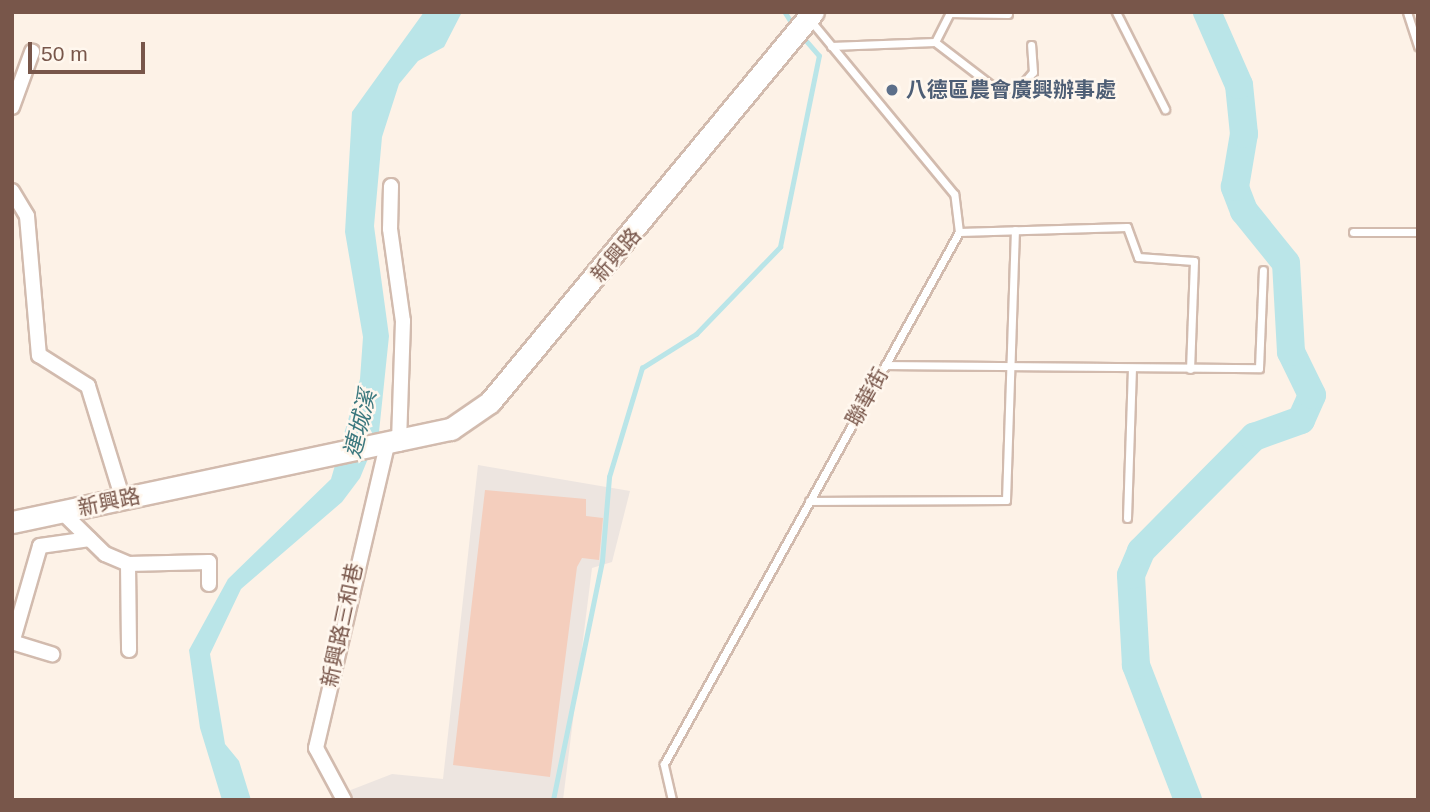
<!DOCTYPE html>
<meta charset="utf-8">
<style>
body{margin:0}
#map{position:relative;width:1430px;height:812px;overflow:hidden;background:#fdf2e7;font-family:Helvetica,"Noto Sans TC",sans-serif}
div>[style]{position:absolute}
[style*='--x']{left:calc(var(--x)*1px);top:calc(var(--y)*1px);width:calc(var(--w)*1px);rotate:calc(var(--a)*1deg)}
.industrial>*{inset:0;background:#ede5e0}
.water>*{inset:0;background:#bae5e8}
.stream>*{height:4.5px;margin:-2.25px;padding:0 2.25px;transform-origin:2.25px;border-radius:2.25px;background:#bae5e8}
.river>*{height:28px;margin:-14px;padding:0 14px;transform-origin:14px;border-radius:14px;background:#bae5e8}
.building>*{inset:0;background:#f4cebd}
.roads{filter:drop-shadow(2px 0 #d2bbae) drop-shadow(-2px 0 #d2bbae) drop-shadow(0 2px #d2bbae) drop-shadow(0 -2px #d2bbae)}
.lane>*{height:7px;margin:-3.5px;padding:0 3.5px;transform-origin:3.5px;border-radius:3.5px;background:#fff}
.street>*{height:14px;margin:-7px;padding:0 7px;transform-origin:7px;border-radius:7px;background:#fff}
.secondary>*{height:21px;margin:-10.5px;padding:0 10.5px;transform-origin:10.5px;border-radius:10.5px;background:#fff}
.dots>*{width:19px;height:19px;translate:-50% -50%;box-sizing:border-box;border:4px solid #fff7ee;border-radius:50%}
span{translate:-50% -50%;white-space:nowrap;text-align:center;line-height:1.15;-webkit-text-stroke:5px #fff7ee;paint-order:stroke}
.service-label{font-size:21px;color:#4e5e75;font-weight:700}
.left{translate:0 -50%;text-align:left}
.street-label{font-size:21px;color:#78564a}
.water-label{font-size:23px;color:#3c787e;font-style:italic}
.frame{position:absolute;inset:0;border:14px solid #78564a;pointer-events:none}
.scale{position:absolute;left:28px;top:42px;width:117px;height:32px;box-sizing:border-box;border:4px solid #78564a;border-top:0;padding-left:9px;font-size:21px;line-height:24px;white-space:nowrap;color:#78564a;-webkit-text-stroke:5px #fff7ee;paint-order:stroke}
</style>
<div id="map">
<div class="industrial">
<i style="clip-path:polygon(478px 465px,630px 491px,612px 562px,592px 568px,563px 800px,325px 800px,392px 774px,443px 779px)"></i>
</div>
<div class="water">
<i style="clip-path:polygon(424px 12px,462px 12px,444px 47px,418px 61px,399px 84px,382px 137px,374px 226px,389px 336px,379px 432px,360px 478px,342px 502px,241px 589px,210px 654px,225px 744px,239px 761px,251px 800px,222px 800px,200px 728px,189px 650px,228px 579px,331px 479px,360px 379px,363px 337px,345px 232px,352px 112px)"></i>
</div>
<div class="stream">
<i style="--x:785;--y:12;--w:15;--a:58"></i>
<i style="--x:553;--y:800;--w:244;--a:-78.4"></i>
<i style="--x:602;--y:561;--w:84;--a:-85.2"></i>
<i style="--x:609;--y:477;--w:114;--a:-73.2"></i>
<i style="--x:642;--y:368;--w:64;--a:-32.2"></i>
<i style="--x:696;--y:334;--w:121;--a:-46"></i>
<i style="--x:780;--y:247;--w:195;--a:-78.5"></i>
<i style="--x:819;--y:56;--w:28;--a:-131"></i>
</div>
<div class="river">
<i style="--x:1188;--y:800;--w:145;--a:-111.1"></i>
<i style="--x:1136;--y:665;--w:90;--a:-93.2"></i>
<i style="--x:1131;--y:575;--w:26;--a:-67"></i>
<i style="--x:1141;--y:551;--w:161;--a:-45.3"></i>
<i style="--x:1254;--y:437;--w:50;--a:-19.9"></i>
<i style="--x:1301;--y:420;--w:27;--a:-66"></i>
<i style="--x:1312;--y:395;--w:48;--a:-116"></i>
<i style="--x:1291;--y:352;--w:89;--a:-93.2"></i>
<i style="--x:1286;--y:263;--w:67;--a:-128.9"></i>
<i style="--x:1244;--y:211;--w:26;--a:-111"></i>
<i style="--x:1235;--y:187;--w:54;--a:-80.4"></i>
<i style="--x:1244;--y:134;--w:49;--a:-95.8"></i>
<i style="--x:1239;--y:85;--w:80;--a:-113.7"></i>
</div>
<div class="building">
<i style="clip-path:polygon(485px 490px,586px 499px,586px 516px,603px 518px,599px 560px,582px 558px,577px 567px,550px 777px,453px 765px)"></i>
</div>
<div class="roads">
<div class="lane">
<i style="--x:1116;--y:12;--w:109;--a:63.2"></i>
<i style="--x:1407;--y:12;--w:36;--a:72"></i>
<i style="--x:949;--y:13;--w:59;--a:1"></i>
<i style="--x:935;--y:42;--w:76;--a:37.5"></i>
<i style="--x:995;--y:88;--w:24;--a:0"></i>
<i style="--x:1019;--y:88;--w:21;--a:-49"></i>
<i style="--x:1033;--y:72;--w:27;--a:-94"></i>
<i style="--x:831;--y:46;--w:104;--a:-2.2"></i>
<i style="--x:935;--y:42;--w:34;--a:-63"></i>
<i style="--x:959;--y:232;--w:168;--a:-1.7"></i>
<i style="--x:1127;--y:227;--w:32;--a:70"></i>
<i style="--x:1138;--y:257;--w:56;--a:4.1"></i>
<i style="--x:1194;--y:261;--w:108;--a:92.1"></i>
<i style="--x:1353;--y:232;--w:65;--a:0"></i>
<i style="--x:885;--y:365;--w:374;--a:0.5"></i>
<i style="--x:1259;--y:368;--w:98;--a:-87.7"></i>
<i style="--x:809;--y:501;--w:197;--a:-0.3"></i>
<i style="--x:1006;--y:500;--w:270;--a:-88.1"></i>
<i style="--x:1127;--y:518;--w:150;--a:-88.1"></i>
<i style="--x:672;--y:800;--w:37;--a:-103"></i>
<i style="--x:664;--y:764;--w:608;--a:-60.99"></i>
<i style="--x:959;--y:232;--w:38;--a:-97"></i>
<i style="--x:954;--y:194;--w:227;--a:-129.6"></i>
</div>
<div class="street">
<i style="--x:12;--y:107;--w:59;--a:-70"></i>
<i style="--x:391;--y:186;--w:43;--a:91.3"></i>
<i style="--x:390;--y:229;--w:93;--a:82"></i>
<i style="--x:403;--y:321;--w:123;--a:91.9"></i>
<i style="--x:12;--y:191;--w:29;--a:59"></i>
<i style="--x:27;--y:216;--w:140;--a:85.1"></i>
<i style="--x:39;--y:355;--w:58;--a:32.3"></i>
<i style="--x:88;--y:386;--w:119;--a:72.9"></i>
<i style="--x:62;--y:512;--w:60;--a:44.3"></i>
<i style="--x:105;--y:554;--w:25;--a:23"></i>
<i style="--x:128;--y:564;--w:81;--a:-1.4"></i>
<i style="--x:209;--y:562;--w:22;--a:90"></i>
<i style="--x:128;--y:564;--w:86;--a:89.3"></i>
<i style="--x:12;--y:643;--w:101;--a:-73.9"></i>
<i style="--x:40;--y:546;--w:50;--a:-8"></i>
<i style="--x:15;--y:643;--w:39;--a:17"></i>
<i style="--x:344;--y:800;--w:59;--a:-118.3"></i>
<i style="--x:316;--y:748;--w:310;--a:-76.8"></i>
</div>
<div class="secondary">
<i style="--x:12;--y:522;--w:449;--a:-12"></i>
<i style="--x:451;--y:429;--w:47;--a:-34.7"></i>
<i style="--x:490;--y:402;--w:506;--a:-50.37"></i>
</div>
</div>
<div class="dots">
<i style="left:892px;top:90px;background:#5c6f8a"></i>
</div>
<div class="service-label">
<span class="left" style="left:906px;top:90px">八德區農會廣興辦事處</span>
</div>
<div class="street-label">
<span style="left:616px;top:255px;rotate:-49deg">新興路</span>
<span style="left:867px;top:397px;rotate:-61deg">聯華街</span>
<span style="left:109px;top:502px;rotate:-12deg">新興路</span>
<span style="left:342px;top:625px;rotate:-78deg">新興路三和巷</span>
</div>
<div class="water-label">
<span style="left:360px;top:424px;rotate:-76deg">連城溪</span>
</div>
<div class="frame"></div>
<div class="scale">50 m</div>
</div>
